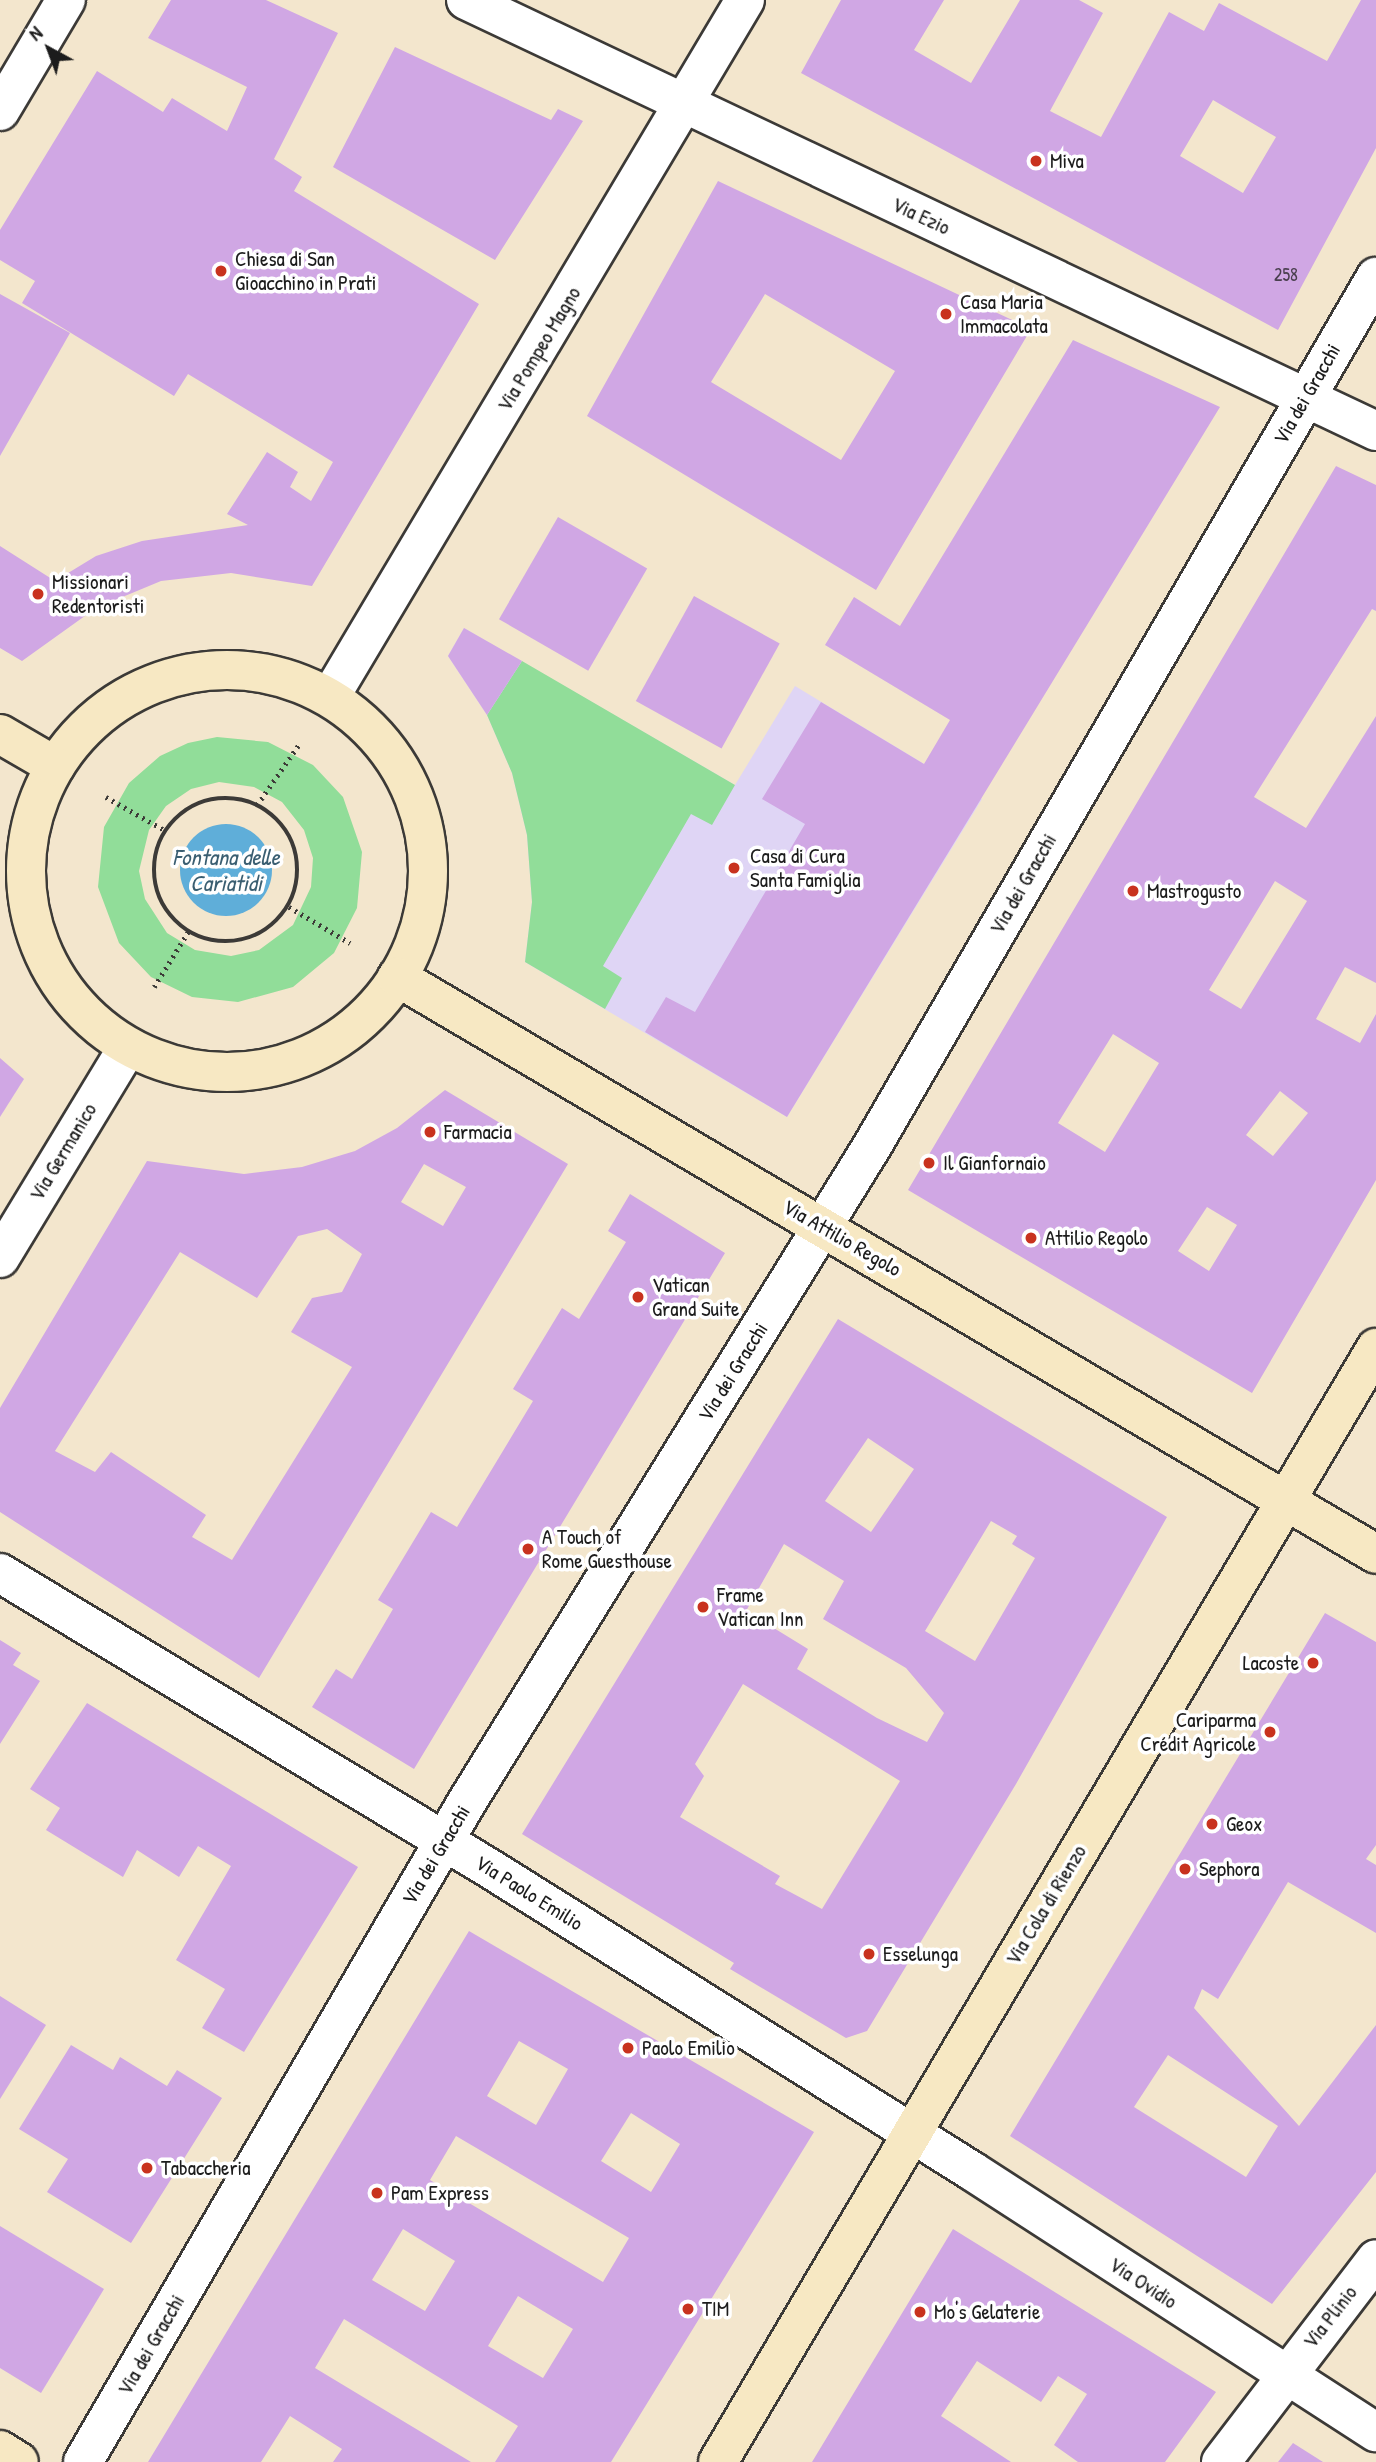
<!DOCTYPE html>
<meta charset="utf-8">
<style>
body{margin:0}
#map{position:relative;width:1376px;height:2462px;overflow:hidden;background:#f3e6cd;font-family:"Patrick Hand",sans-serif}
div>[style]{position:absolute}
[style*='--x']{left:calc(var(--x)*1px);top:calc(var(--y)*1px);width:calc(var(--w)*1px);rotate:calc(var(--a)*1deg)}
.built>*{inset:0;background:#dfd5f5}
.green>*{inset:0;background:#91dd99}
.water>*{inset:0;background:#5faed9}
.round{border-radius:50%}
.building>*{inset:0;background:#d0a7e4;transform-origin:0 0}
.path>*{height:4.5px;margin-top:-2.25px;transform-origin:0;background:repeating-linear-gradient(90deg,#3c3a37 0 2px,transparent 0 7px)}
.path>.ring{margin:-2.25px;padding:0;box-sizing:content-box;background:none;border:4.5px solid #3c3a37;border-radius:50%}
.roads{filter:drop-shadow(2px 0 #3c3a37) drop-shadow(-2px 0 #3c3a37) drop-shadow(0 2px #3c3a37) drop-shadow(0 -2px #3c3a37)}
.street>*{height:38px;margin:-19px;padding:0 19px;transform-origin:19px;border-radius:19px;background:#fff}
.secondary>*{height:38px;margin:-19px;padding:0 19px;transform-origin:19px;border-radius:19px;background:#f7e8c3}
.secondary>.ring{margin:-19px;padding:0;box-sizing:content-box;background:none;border:38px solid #f7e8c3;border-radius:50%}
.dots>*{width:19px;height:19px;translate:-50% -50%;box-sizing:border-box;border:4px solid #fff;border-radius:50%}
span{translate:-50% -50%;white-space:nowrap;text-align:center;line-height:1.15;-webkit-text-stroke:7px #fff;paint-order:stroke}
.number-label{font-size:18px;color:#493f4e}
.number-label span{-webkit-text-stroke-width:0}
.poi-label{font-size:21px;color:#1c1c1c}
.left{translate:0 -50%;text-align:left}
.right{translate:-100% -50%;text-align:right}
.street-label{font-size:21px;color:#1c1c1c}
.water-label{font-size:23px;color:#3a5e71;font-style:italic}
.north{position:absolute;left:14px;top:14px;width:70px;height:70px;-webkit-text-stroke:5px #fff;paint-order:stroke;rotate:319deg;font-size:19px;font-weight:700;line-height:28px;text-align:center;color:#1c1c1c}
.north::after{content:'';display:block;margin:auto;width:24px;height:32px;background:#1c1c1c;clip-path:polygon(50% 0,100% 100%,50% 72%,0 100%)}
</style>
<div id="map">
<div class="built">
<i style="clip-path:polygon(464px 628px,735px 785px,795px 686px,982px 799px,787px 1117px,525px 962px,532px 902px,527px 835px,512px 773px,487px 715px,448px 656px)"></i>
</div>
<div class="green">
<i style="clip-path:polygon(522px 661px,735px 785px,712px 825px,691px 814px,603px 966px,622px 978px,605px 1009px,525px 962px,532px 902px,527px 835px,512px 773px,487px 715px)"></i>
<i style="clip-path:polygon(evenodd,217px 737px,268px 742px,313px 765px,343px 797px,362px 852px,357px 908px,334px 953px,293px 987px,238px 1002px,192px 997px,151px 977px,119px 943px,98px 887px,104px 827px,129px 783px,160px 756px,188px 743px,217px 737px,219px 782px,254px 787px,282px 802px,304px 830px,313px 858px,311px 887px,293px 925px,259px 950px,231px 956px,195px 950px,167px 933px,145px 899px,139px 871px,149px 830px,166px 806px,191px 789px,219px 782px)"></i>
</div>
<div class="water">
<i class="round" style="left:180px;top:824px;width:92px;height:92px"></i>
</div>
<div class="building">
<i style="clip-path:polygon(171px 0,266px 0,338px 33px,274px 159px,302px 177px,294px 191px,479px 304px,312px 586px,231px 573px,161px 581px,96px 608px,22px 661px,0 648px,0 546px,55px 581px,96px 556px,142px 541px,248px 525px,227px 514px,267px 452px,298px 472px,290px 487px,311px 501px,333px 462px,188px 374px,174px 396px,22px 303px,35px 281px,0 260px,0 230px,97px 71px,163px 112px,172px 98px,227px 131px,247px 87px,148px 38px)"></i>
<i style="clip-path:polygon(evenodd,841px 0,944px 0,914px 50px,971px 83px,1020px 0,1079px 0,1103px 13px,1050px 111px,1101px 137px,1169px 12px,1204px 31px,1219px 3px,1327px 61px,1361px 0,1376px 0,1376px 148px,1278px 330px,801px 73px,841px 0,1213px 100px,1276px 137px,1243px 193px,1180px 156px,1213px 100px)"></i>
<i style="clip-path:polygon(395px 47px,551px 120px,558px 109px,583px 121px,495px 260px,333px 167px)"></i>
<i style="clip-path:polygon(evenodd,718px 181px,1031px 329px,876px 590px,587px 416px,718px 181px,765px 294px,895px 371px,841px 460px,711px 382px,765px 294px)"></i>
<i style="clip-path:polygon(0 294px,70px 333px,0 456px)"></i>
<i style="clip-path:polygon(1073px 340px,1220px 407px,787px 1117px,645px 1032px,666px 997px,695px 1012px,805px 824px,762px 799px,821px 702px,924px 764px,950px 720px,825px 645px,854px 597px,900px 626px)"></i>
<i style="clip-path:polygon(evenodd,1336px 466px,1376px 485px,1376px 611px,1372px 609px,1254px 797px,1306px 828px,1376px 716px,1376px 983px,1345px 967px,1316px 1019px,1360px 1043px,1376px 1014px,1376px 1180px,1252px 1393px,908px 1190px,1336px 466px,1275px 881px,1307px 901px,1241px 1009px,1209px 990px,1275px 881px,1336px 466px,1113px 1034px,1159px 1063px,1105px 1152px,1058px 1123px,1113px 1034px,1336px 466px,1280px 1091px,1308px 1113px,1273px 1156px,1246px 1135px,1280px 1091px,1336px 466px,1207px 1207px,1237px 1225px,1209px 1271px,1178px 1251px,1207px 1207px)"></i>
<i style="left:558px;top:517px;width:103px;height:118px;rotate:30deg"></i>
<i style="left:694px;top:596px;width:98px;height:120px;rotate:29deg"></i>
<i style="clip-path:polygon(464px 628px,522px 661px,487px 715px,448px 656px)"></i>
<i style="clip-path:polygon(0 1058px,24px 1079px,0 1117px)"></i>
<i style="clip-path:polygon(evenodd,445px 1090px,568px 1164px,259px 1678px,0 1512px,0 1408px,147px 1161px,244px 1174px,302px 1167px,355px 1151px,397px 1128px,445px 1090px,424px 1164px,466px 1187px,443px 1226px,401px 1202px,424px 1164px,445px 1090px,327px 1229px,362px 1254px,342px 1292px,312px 1298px,291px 1332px,352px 1367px,232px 1560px,192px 1537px,206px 1515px,111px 1452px,95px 1472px,55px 1451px,180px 1252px,257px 1298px,298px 1236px,327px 1229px)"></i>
<i style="clip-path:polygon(630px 1194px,725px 1253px,414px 1769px,312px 1707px,336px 1669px,352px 1679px,393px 1609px,378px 1600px,431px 1512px,457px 1527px,533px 1401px,513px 1389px,562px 1308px,579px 1319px,626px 1242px,608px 1231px)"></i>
<i style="clip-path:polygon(evenodd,838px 1319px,1167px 1517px,1016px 1784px,867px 2031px,846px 2038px,730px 1969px,734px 1963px,522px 1834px,838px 1319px,868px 1438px,914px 1469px,871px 1532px,825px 1501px,868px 1438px,838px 1319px,991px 1521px,1017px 1536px,1012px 1544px,1035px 1558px,975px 1661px,925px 1631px,991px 1521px,838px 1319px,784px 1544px,844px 1581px,823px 1619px,906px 1668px,944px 1713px,927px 1742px,877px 1718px,797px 1669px,808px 1649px,746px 1611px,784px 1544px,838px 1319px,743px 1684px,900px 1781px,822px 1909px,775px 1884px,780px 1876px,680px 1817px,704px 1776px,695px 1764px,743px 1684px)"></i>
<i style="clip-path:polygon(evenodd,1325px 1613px,1376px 1642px,1376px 1845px,1366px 1859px,1376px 1865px,1376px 1933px,1288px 1882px,1218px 1999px,1202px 1989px,1194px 2008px,1299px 2126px,1376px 2025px,1376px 2172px,1272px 2304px,1010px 2136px,1325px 1613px,1168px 2055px,1278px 2126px,1246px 2177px,1134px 2107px,1168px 2055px)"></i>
<i style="clip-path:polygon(0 1640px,21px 1653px,13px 1665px,40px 1681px,0 1744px)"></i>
<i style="clip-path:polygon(87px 1703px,358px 1867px,244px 2052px,202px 2028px,225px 1989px,176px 1960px,231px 1866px,198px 1846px,179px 1877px,137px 1850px,123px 1877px,46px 1830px,60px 1808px,30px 1789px)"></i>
<i style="clip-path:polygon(evenodd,469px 1931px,814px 2132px,611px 2462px,495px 2462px,518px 2426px,344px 2319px,315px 2368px,471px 2462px,333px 2462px,342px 2449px,290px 2416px,261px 2462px,148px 2462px,469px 1931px,519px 2041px,568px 2069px,536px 2125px,487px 2096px,519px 2041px,469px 1931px,631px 2113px,680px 2144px,651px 2192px,601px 2161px,631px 2113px,469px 1931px,456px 2136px,629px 2238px,603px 2282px,430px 2180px,456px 2136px,469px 1931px,403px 2229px,455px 2261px,425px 2311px,372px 2280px,403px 2229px,469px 1931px,518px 2296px,573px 2329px,543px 2378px,488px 2346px,518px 2296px)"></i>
<i style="clip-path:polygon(0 1996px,46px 2025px,0 2099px)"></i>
<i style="clip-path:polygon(71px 2045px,113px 2070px,120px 2057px,167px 2086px,177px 2070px,222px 2098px,131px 2243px,47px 2192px,68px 2159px,19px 2129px)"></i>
<i style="clip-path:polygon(0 2226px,104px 2289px,41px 2393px,0 2368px)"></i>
<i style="clip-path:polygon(953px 2229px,1216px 2392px,1165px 2462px,1078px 2462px,1054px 2445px,1087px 2394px,1058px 2376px,1041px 2402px,977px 2361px,941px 2416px,1011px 2462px,812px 2462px)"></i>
<i style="clip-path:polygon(1293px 2443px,1323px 2462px,1278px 2462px)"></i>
</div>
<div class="path">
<i style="--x:106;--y:797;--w:69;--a:29.5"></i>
<i class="ring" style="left:154px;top:798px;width:139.5px;height:139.5px"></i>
<i style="--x:257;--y:805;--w:75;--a:-55.3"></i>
<i style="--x:289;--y:907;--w:71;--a:30.5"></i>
<i style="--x:154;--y:987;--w:65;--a:-58.3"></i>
</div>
<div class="roads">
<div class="street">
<i style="--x:466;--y:0;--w:1007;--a:25.34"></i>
<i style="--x:0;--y:111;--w:129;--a:-59.3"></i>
<i style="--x:330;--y:697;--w:811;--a:-59.23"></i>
<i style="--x:0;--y:1258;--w:247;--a:-58.8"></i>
<i style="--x:0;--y:1573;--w:571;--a:31.1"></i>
<i style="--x:489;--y:1868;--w:570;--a:32.1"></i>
<i style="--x:972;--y:2171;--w:481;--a:32.9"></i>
<i style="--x:83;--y:2462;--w:760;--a:-59.82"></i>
<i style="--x:465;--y:1805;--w:772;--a:-58.29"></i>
<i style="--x:871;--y:1148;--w:1007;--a:-59.9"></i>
<i style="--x:1221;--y:2462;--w:255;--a:-52.6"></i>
</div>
<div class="secondary">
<i class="ring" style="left:26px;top:670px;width:364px;height:364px"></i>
<i style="--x:0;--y:734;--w:64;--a:30.2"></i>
<i style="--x:397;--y:977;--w:1136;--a:30.51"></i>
<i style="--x:0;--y:2450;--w:22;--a:32"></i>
<i style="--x:718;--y:2462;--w:1294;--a:-59.43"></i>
</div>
</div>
<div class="dots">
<i style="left:1036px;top:161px;background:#c8321e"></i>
<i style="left:221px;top:271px;background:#c8321e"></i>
<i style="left:946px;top:314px;background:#c8321e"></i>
<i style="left:38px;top:594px;background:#c8321e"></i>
<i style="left:734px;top:868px;background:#c8321e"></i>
<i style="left:1133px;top:891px;background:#c8321e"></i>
<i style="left:430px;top:1132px;background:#c8321e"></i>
<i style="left:929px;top:1163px;background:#c8321e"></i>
<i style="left:1031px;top:1238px;background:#c8321e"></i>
<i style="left:638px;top:1297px;background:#c8321e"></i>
<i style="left:528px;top:1549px;background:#c8321e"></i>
<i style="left:703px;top:1607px;background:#c8321e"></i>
<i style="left:1313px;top:1663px;background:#c8321e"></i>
<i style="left:1270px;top:1732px;background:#c8321e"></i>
<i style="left:1212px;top:1824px;background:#c8321e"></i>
<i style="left:1185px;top:1869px;background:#c8321e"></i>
<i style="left:869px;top:1954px;background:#c8321e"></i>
<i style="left:628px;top:2048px;background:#c8321e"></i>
<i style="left:147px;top:2168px;background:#c8321e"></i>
<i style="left:377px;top:2193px;background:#c8321e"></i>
<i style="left:688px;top:2309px;background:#c8321e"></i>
<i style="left:920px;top:2312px;background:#c8321e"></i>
</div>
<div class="number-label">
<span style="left:1286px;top:275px">258</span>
</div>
<div class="poi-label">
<span class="left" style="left:1050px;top:161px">Miva</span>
<span class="left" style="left:235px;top:271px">Chiesa di San<br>Gioacchino in Prati</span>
<span class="left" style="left:960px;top:314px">Casa Maria<br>Immacolata</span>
<span class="left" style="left:52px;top:594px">Missionari<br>Redentoristi</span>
<span class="left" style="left:750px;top:868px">Casa di Cura<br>Santa Famiglia</span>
<span class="left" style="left:1147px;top:891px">Mastrogusto</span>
<span class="left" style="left:444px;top:1132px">Farmacia</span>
<span class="left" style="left:943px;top:1163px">Il Gianfornaio</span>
<span class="left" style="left:1045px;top:1238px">Attilio Regolo</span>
<span class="left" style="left:652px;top:1297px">Vatican<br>Grand Suite</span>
<span class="left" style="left:542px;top:1549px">A Touch of<br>Rome Guesthouse</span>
<span class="left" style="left:717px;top:1607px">Frame<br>Vatican Inn</span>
<span class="right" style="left:1299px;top:1663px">Lacoste</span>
<span class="right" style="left:1256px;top:1732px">Cariparma<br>Crédit Agricole</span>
<span class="left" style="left:1226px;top:1824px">Geox</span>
<span class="left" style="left:1199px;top:1869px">Sephora</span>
<span class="left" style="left:883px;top:1954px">Esselunga</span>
<span class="left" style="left:642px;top:2048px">Paolo Emilio</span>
<span class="left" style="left:161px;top:2168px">Tabaccheria</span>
<span class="left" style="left:391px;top:2193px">Pam Express</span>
<span class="left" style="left:702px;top:2309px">TIM</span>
<span class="left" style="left:934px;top:2312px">Mo's Gelaterie</span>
</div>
<div class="street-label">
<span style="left:921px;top:216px;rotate:25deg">Via Ezio</span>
<span style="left:539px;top:349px;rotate:-59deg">Via Pompeo Magno</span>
<span style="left:1307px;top:394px;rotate:-60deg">Via dei Gracchi</span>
<span style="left:1023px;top:884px;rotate:-60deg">Via dei Gracchi</span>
<span style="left:63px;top:1152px;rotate:-59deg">Via Germanico</span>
<span style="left:842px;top:1238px;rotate:30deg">Via Attilio Regolo</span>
<span style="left:733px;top:1372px;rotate:-58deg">Via dei Gracchi</span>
<span style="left:436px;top:1855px;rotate:-59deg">Via dei Gracchi</span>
<span style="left:529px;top:1893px;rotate:32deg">Via Paolo Emilio</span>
<span style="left:1046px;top:1905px;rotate:-59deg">Via Cola di Rienzo</span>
<span style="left:1143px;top:2283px;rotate:33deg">Via Ovidio</span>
<span style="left:1330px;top:2317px;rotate:-52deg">Via Plinio</span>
<span style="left:151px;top:2345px;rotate:-60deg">Via dei Gracchi</span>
</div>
<div class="water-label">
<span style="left:226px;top:870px">Fontana delle<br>Cariatidi</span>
</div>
<div class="north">N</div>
</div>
